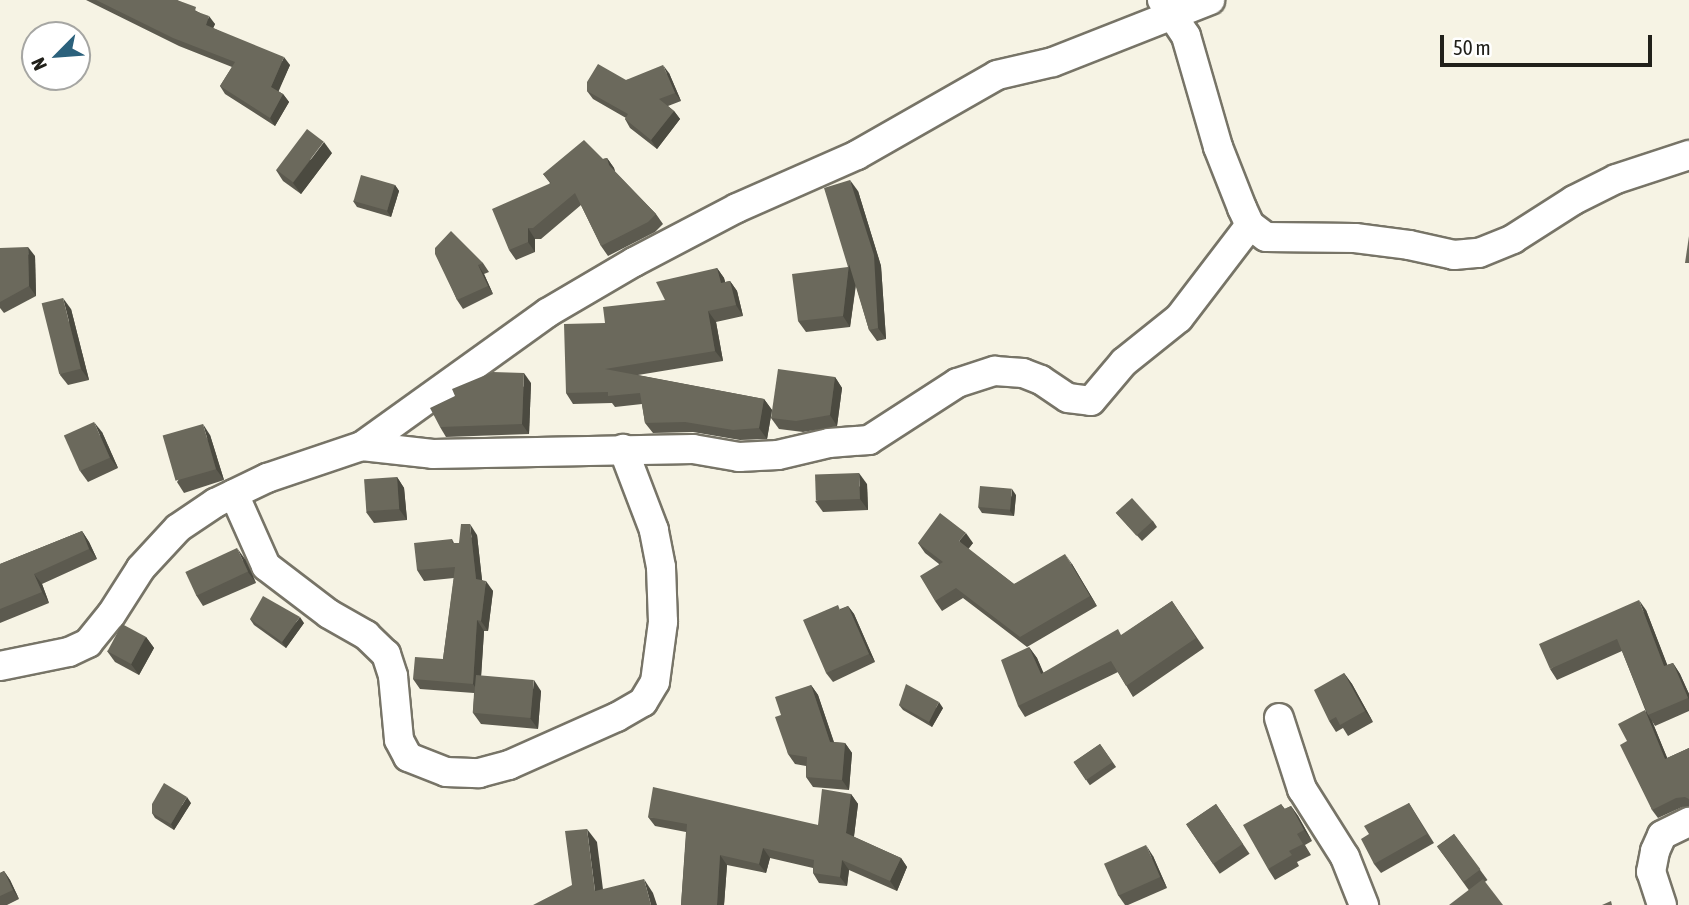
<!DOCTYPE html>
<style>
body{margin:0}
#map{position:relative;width:1689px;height:905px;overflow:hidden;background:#f6f3e4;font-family:"Asap Condensed",sans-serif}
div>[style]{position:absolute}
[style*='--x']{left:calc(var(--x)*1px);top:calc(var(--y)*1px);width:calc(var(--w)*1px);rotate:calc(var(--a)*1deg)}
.roads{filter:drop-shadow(2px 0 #777467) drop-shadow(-2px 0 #777467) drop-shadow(0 2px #777467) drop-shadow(0 -2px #777467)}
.minor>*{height:28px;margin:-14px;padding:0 14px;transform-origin:14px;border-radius:14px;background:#fff}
.wall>*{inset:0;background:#5c5a4f;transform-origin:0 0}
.shaded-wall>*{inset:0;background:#4b4a40}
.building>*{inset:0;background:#6b695c;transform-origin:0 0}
span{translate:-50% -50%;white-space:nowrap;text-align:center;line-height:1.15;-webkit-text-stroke:7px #fff;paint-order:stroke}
.north{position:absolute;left:21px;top:21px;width:70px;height:70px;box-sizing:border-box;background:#fff;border:2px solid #a6a6a3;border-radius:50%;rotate:245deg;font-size:19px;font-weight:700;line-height:28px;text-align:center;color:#21201a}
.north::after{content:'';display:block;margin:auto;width:24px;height:32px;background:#2b617c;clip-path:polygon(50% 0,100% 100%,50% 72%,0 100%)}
.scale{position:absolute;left:1440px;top:35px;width:212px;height:32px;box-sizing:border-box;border:4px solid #21201a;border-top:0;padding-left:9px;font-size:21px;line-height:24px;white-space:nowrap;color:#21201a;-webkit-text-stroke:5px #fff;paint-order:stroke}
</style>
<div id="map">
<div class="roads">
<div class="minor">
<i style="--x:1162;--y:0;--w:43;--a:56.3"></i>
<i style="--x:1186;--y:36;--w:116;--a:73.9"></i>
<i style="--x:1218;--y:147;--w:66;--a:68.5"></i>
<i style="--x:1242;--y:208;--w:19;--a:65"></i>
<i style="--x:1250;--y:225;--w:20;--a:37"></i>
<i style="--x:1266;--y:237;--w:89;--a:0.6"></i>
<i style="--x:1355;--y:238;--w:54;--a:7.4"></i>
<i style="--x:1409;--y:245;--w:46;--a:12.5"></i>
<i style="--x:1454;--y:255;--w:25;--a:-5"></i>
<i style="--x:1479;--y:253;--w:37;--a:-22"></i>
<i style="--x:1513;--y:239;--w:72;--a:-32.6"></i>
<i style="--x:1574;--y:200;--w:47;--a:-26.6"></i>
<i style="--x:1616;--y:179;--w:77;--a:-18.2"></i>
<i style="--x:362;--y:446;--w:71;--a:6.4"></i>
<i style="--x:433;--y:454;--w:260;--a:-1.1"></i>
<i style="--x:693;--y:449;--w:47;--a:9.9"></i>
<i style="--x:739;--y:457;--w:39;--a:-3"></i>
<i style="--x:778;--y:455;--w:52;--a:-13.2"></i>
<i style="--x:829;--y:443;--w:40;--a:-4.3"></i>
<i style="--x:869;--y:440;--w:105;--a:-32.9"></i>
<i style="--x:957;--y:383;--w:40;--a:-18"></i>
<i style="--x:995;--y:371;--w:28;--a:4"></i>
<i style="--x:1023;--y:373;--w:19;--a:21"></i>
<i style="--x:1041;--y:380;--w:32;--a:34"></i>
<i style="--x:1068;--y:398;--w:23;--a:7"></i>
<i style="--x:1091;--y:401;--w:51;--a:-49.8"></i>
<i style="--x:1124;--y:362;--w:70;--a:-38.7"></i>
<i style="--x:1179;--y:318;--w:117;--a:-52.6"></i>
<i style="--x:234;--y:494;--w:79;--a:66"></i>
<i style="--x:266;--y:566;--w:79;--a:37.3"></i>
<i style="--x:329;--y:614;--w:43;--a:29.6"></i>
<i style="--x:366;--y:635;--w:28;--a:44"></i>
<i style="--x:386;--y:654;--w:23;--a:72"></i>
<i style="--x:393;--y:676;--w:64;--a:84.6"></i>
<i style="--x:399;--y:740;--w:19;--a:62"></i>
<i style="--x:408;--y:757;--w:41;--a:21.5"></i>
<i style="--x:446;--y:772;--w:33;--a:2"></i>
<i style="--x:479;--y:773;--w:31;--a:-15"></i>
<i style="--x:509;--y:765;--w:118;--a:-24"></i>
<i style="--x:617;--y:717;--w:30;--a:-30"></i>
<i style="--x:643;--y:702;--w:23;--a:-59"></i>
<i style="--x:655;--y:682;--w:61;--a:-82.4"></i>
<i style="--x:663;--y:622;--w:55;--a:-92.1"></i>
<i style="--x:661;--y:567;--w:38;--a:-101"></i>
<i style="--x:654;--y:530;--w:87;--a:-110.9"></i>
<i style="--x:0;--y:666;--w:70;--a:-11.5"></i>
<i style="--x:69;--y:652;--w:21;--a:-25"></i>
<i style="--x:88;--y:643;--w:36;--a:-51"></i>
<i style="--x:111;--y:615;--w:56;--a:-57.4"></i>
<i style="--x:141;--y:568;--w:54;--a:-47.2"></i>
<i style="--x:178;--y:528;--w:45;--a:-34"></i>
<i style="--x:215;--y:503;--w:58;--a:-25.7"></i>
<i style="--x:267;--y:478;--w:100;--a:-18.6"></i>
<i style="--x:362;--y:446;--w:228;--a:-35.7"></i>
<i style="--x:547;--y:313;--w:101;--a:-30.4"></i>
<i style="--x:634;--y:262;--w:116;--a:-27.7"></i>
<i style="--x:737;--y:208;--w:131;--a:-23.8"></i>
<i style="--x:857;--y:155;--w:161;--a:-29.7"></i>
<i style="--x:997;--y:75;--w:57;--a:-13.1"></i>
<i style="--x:1053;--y:62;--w:169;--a:-21.5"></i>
<i style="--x:1279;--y:718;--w:75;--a:72.1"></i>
<i style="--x:1302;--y:789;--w:80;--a:57.7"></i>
<i style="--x:1345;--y:857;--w:52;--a:68.4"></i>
<i style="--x:1662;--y:905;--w:35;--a:-108"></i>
<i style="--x:1651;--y:872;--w:21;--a:-79"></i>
<i style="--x:1655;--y:851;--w:17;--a:-66"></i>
<i style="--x:1662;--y:835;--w:30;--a:-26"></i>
</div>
</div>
<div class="wall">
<i style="clip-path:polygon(86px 0,177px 0,200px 13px,215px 24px,213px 28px,290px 65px,278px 91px,283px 94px,289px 102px,275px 126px,225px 94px,220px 86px,232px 67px,179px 46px)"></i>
<i style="clip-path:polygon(669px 73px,681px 101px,668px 106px,674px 111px,680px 119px,657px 149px,630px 128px,625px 119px,626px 118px,593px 99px,587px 91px,626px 80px)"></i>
<i style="clip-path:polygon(332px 153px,301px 194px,283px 181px,276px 170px)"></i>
<i style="clip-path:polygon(607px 158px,614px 168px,615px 172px,656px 214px,663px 224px,655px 232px,608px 256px,601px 246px,581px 205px,541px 239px,535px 239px,535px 252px,516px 260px,509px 250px,550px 183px,543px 174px)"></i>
<i style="clip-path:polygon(395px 185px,399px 191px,391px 217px,357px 207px,353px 201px)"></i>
<i style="clip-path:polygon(858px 191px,881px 266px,886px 339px,877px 341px,869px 330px,856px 285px,850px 327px,806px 332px,798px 321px,848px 267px)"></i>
<i style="clip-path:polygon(0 248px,35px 256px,36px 296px,4px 313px,0 308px)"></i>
<i style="clip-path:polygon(435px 248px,483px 263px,489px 272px,484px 274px,493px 294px,463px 309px,457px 300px)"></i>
<i style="clip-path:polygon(717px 268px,724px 278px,725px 282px,730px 281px,737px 291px,743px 316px,716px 322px,723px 361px,638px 375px,764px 399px,772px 410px,767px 439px,740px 440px,693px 432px,653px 433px,645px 423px,642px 404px,615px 407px,612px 403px,573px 404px,566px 393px,665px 300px)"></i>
<i style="clip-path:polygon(71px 309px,89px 380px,68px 385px,60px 375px)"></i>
<i style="clip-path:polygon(835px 377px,842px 388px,837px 426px,803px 432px,779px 429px,771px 418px)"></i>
<i style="clip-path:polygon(531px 383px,529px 434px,446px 437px,440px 427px)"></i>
<i style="clip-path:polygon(102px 432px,118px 468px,88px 482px,80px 471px)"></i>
<i style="clip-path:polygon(210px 435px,224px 480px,184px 493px,177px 482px)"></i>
<i style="clip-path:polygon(397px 477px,404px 488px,407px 520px,374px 523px,366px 512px)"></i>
<i style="clip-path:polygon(867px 484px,868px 510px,823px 512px,815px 501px)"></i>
<i style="clip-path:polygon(1016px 495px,1014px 516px,982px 513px,978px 507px)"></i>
<i style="clip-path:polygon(1116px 513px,1153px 521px,1157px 527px,1142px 541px)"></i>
<i style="clip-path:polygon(82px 531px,89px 542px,97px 559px,42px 584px,49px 603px,0 623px,0 564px)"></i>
<i style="clip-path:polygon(477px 535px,482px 580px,493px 591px,488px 631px,484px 631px,481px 676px,541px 691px,538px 729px,481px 724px,473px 713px,474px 693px,420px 689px,413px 679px,443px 659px,454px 578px,424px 581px,417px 570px,452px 539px,454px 543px,459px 543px)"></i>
<i style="clip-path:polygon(918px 543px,973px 543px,968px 549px,1014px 584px,1072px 564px,1097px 606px,1027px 647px,963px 598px,942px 611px,935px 601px,939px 564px,925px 553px)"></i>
<i style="clip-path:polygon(245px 559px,256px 583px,203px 606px,196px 595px)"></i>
<i style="clip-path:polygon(1172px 601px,1204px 648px,1133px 697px,1118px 672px,1025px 717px,1018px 706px,1029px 647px,1037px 658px,1043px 673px,1122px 635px)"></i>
<i style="clip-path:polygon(848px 606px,854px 614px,875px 662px,833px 682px,826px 673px,840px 609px)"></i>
<i style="clip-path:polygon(1646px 610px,1667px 665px,1673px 663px,1680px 674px,1689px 694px,1689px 711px,1655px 726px,1652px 721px,1667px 758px,1689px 748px,1689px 806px,1682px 807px,1658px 818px,1652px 810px,1627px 741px,1646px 712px,1622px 651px,1557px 680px,1550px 669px)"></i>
<i style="clip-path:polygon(250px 619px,304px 623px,286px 648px,254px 625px)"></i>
<i style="clip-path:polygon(146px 637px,154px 648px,139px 675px,115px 662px,107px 651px)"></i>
<i style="clip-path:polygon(1344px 673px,1352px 684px,1373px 722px,1348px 736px,1343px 728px,1336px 732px,1329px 721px)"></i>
<i style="clip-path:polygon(811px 685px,818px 695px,834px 742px,845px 743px,852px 753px,849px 790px,813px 787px,806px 777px,806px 766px,795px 764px,788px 754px,781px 715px)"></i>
<i style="clip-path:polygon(899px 705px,943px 708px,932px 727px,903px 710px)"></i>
<i style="left:1100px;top:744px;width:28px;height:32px;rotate:55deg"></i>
<i style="clip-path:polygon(851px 794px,858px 804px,854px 837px,901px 858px,907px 867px,897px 891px,849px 870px,847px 886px,819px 883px,813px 873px,813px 868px,770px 858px,766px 873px,727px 865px,724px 905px,681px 905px,686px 832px,655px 826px,648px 817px,818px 825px)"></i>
<i style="clip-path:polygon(191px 803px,174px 830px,155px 818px,152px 813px)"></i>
<i style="clip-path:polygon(1409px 803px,1434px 843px,1381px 873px,1374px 864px,1369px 834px)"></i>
<i style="left:1216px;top:804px;width:60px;height:36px;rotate:56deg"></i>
<i style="clip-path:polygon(1281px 804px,1285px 809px,1291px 806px,1298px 816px,1312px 841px,1305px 845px,1311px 855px,1297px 862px,1299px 866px,1275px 880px,1268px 869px)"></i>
<i style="left:1454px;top:834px;width:57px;height:21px;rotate:54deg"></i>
<i style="clip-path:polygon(1153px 856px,1167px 888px,1128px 905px,1125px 905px,1118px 895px)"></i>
<i style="clip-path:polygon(4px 871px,10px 880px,19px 899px,7px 905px,0 905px,0 873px)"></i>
</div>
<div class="shaded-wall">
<i style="clip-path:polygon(209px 16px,215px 24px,211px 33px,206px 25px)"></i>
<i style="clip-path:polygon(284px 57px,290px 65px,277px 95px,271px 87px)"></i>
<i style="clip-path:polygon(663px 65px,669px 73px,681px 101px,675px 93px)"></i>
<i style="clip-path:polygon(283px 94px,289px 102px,275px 126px,270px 118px)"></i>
<i style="clip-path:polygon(674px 111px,680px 119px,657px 149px,651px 140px)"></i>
<i style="clip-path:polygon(324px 142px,332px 153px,301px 194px,293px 183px)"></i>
<i style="clip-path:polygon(607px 158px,614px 168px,616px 175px,609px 165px)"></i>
<i style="clip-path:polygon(850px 180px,858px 191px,881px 266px,886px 339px,878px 328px)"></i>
<i style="clip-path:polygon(395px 185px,399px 191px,391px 217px,387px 211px)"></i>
<i style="clip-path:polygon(528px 228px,535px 239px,535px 252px,528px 242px)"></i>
<i style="clip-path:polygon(28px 247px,35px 256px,36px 296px,29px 286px)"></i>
<i style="clip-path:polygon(849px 264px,857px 275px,850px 327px,843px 316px)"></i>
<i style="clip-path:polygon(478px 265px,484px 274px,493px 294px,488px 286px)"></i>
<i style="clip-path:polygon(717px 268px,724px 278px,728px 293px,721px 283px)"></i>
<i style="clip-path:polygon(730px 281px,737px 291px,743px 316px,736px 305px)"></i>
<i style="clip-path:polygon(63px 298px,71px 309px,89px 380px,81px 369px)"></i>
<i style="clip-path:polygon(708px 311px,716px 322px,723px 361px,715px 351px)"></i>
<i style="clip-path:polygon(524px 373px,531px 383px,529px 434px,522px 424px)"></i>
<i style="clip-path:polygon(835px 377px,842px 388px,837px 426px,830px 415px)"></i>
<i style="clip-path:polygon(764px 399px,772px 410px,767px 439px,759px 428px)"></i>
<i style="clip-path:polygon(94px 422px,102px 432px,118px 468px,110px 458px)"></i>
<i style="clip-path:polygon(203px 424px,210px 435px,224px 480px,216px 469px)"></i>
<i style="clip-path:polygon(859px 473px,867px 484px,868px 510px,860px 499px)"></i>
<i style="clip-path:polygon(397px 477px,404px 488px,407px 520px,399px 509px)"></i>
<i style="clip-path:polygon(1012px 489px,1016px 495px,1014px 516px,1010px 511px)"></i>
<i style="clip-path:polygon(470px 524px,477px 535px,483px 589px,476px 579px)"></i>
<i style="clip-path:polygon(82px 531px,89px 542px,97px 559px,89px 549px)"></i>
<i style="clip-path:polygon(966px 533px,973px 543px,966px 552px,959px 541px)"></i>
<i style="clip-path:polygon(237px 548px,245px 559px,256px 583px,248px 572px)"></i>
<i style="clip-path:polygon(1065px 554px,1072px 564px,1097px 606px,1090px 596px)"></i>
<i style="clip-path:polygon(34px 574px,42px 584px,49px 603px,42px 592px)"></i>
<i style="clip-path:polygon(486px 581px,493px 591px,488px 631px,481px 621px)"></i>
<i style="clip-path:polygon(1639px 600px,1646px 610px,1672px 677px,1664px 666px)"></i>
<i style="clip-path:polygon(848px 606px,854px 614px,875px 662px,869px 654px)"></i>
<i style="clip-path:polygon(300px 617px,304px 623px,286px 648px,282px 642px)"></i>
<i style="clip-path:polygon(477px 620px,484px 631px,480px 694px,473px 684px)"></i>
<i style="clip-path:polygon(146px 637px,154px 648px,139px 675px,131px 664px)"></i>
<i style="clip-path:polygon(1029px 647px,1037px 658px,1049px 685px,1041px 674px)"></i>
<i style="clip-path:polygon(1673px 663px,1680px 674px,1689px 694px,1689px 700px)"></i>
<i style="clip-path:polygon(1344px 673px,1352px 684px,1373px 722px,1365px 711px)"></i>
<i style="clip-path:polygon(534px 680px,541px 691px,538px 729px,530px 718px)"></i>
<i style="clip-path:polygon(811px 685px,818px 695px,837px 752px,830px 742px)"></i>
<i style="clip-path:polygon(939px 702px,943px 708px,932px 727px,929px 722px)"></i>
<i style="clip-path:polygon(1645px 710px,1652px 721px,1671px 767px,1665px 759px)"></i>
<i style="clip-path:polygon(845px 743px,852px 753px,849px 790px,842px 780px)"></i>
<i style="clip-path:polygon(851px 794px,858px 804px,853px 843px,846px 833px)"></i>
<i style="clip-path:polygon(187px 797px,191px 803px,174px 830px,171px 824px)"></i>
<i style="clip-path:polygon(1291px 806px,1298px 816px,1312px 841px,1304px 830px)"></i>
<i style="clip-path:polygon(587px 829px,597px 842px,605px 905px,595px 891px)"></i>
<i style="clip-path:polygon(1146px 845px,1153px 856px,1167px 888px,1160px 877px)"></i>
<i style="clip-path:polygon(763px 848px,770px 858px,766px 873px,759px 864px)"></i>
<i style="clip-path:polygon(720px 855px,727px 865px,724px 905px,717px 905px)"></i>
<i style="clip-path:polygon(901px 858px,907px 867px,897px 891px,890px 881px)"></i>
<i style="clip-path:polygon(842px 860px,849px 870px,847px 886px,840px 877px)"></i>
<i style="clip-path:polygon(4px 871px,10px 880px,19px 899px,13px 890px)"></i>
<i style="clip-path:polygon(644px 879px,653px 893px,657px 905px,651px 905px)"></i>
</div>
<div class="building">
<i style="clip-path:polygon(96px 0,177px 0,196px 7px,195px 11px,209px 16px,206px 25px,284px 57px,271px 87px,283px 94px,270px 118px,220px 86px,235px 62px,173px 38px)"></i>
<i style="clip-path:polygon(598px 64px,626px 80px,663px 65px,675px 93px,659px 99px,674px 111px,651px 140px,625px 119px,628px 114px,587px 91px,587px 82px)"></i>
<i style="left:307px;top:129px;width:21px;height:51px;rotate:37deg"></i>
<i style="clip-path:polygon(584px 140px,603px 159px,607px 158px,609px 165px,656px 214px,648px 222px,601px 246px,575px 193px,533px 228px,528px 228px,528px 242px,509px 250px,492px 209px,551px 183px,543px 174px)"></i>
<i style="left:361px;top:175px;width:35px;height:27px;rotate:16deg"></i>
<i style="clip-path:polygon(850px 180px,874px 255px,878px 328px,869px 330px,849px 264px,843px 316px,798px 321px,792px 274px,848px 267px,824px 188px)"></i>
<i style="clip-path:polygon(451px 231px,483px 263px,478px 265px,488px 286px,457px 300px,435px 254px,435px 248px)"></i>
<i style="clip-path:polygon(1689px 236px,1689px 263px,1685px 263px)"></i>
<i style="clip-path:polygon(28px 247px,29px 286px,0 302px,0 248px)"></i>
<i style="clip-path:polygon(717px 268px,721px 283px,730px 281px,736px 305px,708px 311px,715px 351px,605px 369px,764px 399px,759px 428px,733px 430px,685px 422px,645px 423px,640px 393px,608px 396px,608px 392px,566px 393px,564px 324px,605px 323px,603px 307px,665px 300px,656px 282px)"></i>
<i style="left:63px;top:298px;width:73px;height:22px;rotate:76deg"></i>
<i style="clip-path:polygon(778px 369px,835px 377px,830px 415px,796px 421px,771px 418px)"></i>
<i style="clip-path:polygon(493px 372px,524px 373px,522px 424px,440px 427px,430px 408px,455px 396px,452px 389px)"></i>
<i style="left:94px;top:422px;width:39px;height:33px;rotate:66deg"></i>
<i style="left:203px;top:424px;width:47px;height:42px;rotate:74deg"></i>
<i style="left:859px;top:473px;width:26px;height:44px;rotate:88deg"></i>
<i style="left:397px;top:477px;width:32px;height:33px;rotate:86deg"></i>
<i style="left:980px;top:486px;width:32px;height:21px;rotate:5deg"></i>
<i style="left:1132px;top:498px;width:31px;height:22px;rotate:48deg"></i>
<i style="clip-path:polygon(940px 513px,966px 533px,959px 541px,1014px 584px,1065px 554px,1090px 596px,1020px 637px,956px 588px,935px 601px,920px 576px,943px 562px,918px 543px)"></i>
<i style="clip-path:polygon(461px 524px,470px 524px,476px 579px,486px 581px,481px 621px,477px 620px,473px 684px,413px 679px,415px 657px,443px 659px,455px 567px,417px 570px,414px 543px,452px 539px,452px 543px,459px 543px)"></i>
<i style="clip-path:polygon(82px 531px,89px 549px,34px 574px,42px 592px,0 609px,0 564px)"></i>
<i style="left:237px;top:548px;width:26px;height:57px;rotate:65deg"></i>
<i style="clip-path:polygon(263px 596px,300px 617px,282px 642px,250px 619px)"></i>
<i style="clip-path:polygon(1639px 600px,1664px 666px,1673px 663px,1688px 698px,1648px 715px,1617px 639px,1550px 669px,1539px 644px)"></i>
<i style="clip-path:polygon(1172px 601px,1196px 638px,1126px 686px,1111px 661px,1018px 706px,1001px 660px,1029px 647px,1041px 674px,1118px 629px,1121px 635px)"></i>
<i style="clip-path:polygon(838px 605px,840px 610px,848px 606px,869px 654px,826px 673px,803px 620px)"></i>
<i style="left:122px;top:624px;width:27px;height:31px;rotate:28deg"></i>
<i style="clip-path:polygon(1344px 673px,1365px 711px,1340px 725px,1336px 717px,1329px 721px,1314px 690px)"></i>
<i style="left:476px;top:675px;width:58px;height:38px;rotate:5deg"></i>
<i style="clip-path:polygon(906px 684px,939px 702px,929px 722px,899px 705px)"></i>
<i style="clip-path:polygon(811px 685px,830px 742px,845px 743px,842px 780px,806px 777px,807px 757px,788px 754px,775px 717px,781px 715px,775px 697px)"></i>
<i style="clip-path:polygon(1645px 710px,1665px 759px,1689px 748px,1689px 799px,1685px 797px,1676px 798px,1652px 810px,1620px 745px,1627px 741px,1618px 724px)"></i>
<i style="left:1100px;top:744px;width:22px;height:32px;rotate:56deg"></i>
<i style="clip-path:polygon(164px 783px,187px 797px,171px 824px,152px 813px,152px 804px)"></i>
<i style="clip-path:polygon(653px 787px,818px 825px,822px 789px,851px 794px,846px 833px,901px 858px,890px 881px,842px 860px,840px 877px,813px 873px,814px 860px,763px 848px,759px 864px,720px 855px,717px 905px,681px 905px,687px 824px,648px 817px)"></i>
<i style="clip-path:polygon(1409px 803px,1427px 834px,1374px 864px,1361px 839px,1369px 834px,1364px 826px)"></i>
<i style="left:1216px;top:804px;width:48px;height:36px;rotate:56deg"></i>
<i style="clip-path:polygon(1281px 804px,1284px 809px,1291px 806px,1304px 830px,1297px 834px,1303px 844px,1289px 851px,1292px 855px,1268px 869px,1243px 825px)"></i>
<i style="clip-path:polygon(587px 829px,595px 891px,644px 879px,651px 905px,533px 905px,572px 885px,565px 831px)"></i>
<i style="left:1454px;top:834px;width:44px;height:21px;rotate:53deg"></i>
<i style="left:1146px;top:845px;width:35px;height:46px;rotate:66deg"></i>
<i style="clip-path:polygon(4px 871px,13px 890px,0 896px,0 873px)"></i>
<i style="clip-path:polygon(1483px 879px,1503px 905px,1449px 905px)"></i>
<i style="clip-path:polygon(1611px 901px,1612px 905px,1602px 905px)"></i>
</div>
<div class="north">N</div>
<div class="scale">50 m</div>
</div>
